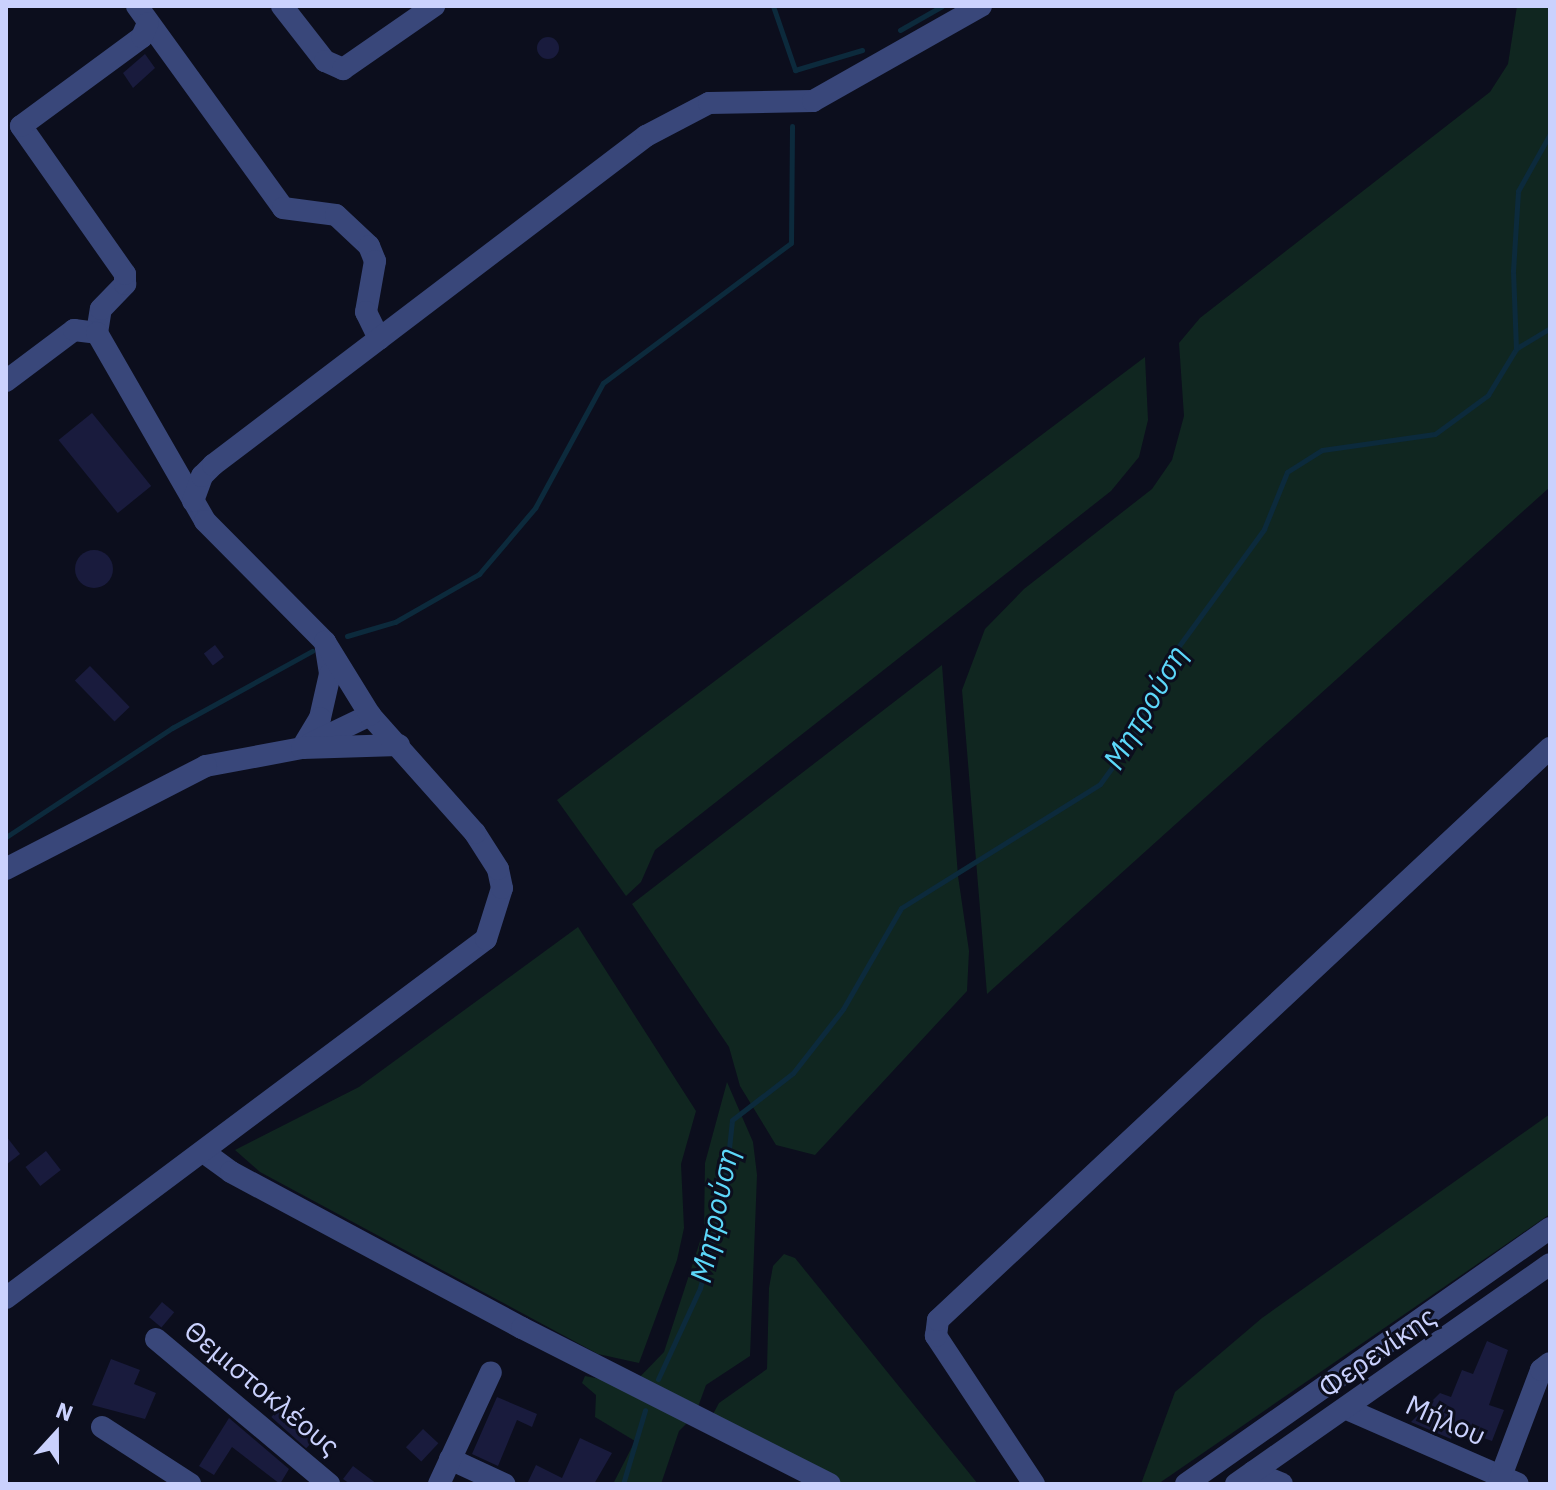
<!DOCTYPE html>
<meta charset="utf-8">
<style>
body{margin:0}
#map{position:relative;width:1556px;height:1490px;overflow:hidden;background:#0c0e1d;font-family:"IBM Plex Sans",sans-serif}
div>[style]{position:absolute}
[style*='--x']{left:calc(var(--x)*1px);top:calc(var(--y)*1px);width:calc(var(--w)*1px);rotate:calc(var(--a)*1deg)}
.green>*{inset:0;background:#102620}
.stream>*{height:5px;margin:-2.5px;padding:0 2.5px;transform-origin:2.5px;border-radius:2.5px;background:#0c2a3c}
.building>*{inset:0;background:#191b3d;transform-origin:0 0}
.round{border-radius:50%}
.minor>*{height:22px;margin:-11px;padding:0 11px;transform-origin:11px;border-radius:11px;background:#39477a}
span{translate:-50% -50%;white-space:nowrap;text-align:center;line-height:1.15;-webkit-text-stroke:6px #0c0e1d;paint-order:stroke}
.street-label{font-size:28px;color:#cad1fd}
.water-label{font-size:30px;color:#5cd7f9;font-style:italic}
.frame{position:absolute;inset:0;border:8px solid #cad1fd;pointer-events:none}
.north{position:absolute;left:16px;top:1394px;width:80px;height:80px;-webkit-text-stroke:6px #0c0e1d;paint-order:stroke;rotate:21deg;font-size:22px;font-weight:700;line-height:32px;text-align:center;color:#cad1fd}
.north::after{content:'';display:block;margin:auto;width:28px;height:36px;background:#cad1fd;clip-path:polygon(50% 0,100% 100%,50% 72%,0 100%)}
</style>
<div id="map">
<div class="green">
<i style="clip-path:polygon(1517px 6px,1550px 6px,1550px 487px,987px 994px,962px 690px,985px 629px,1024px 589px,1152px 489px,1172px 460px,1184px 416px,1179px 343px,1200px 318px,1490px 92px,1508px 64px)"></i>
<i style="clip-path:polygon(1145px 357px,1148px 420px,1139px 457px,1111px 491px,655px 850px,641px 882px,626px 896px,557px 800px)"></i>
<i style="clip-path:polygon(942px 665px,958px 876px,969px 951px,967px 991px,815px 1155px,776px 1145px,740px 1086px,729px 1047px,632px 904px)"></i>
<i style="clip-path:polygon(578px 927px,696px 1111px,681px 1164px,684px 1228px,677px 1260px,639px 1363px,598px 1354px,260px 1172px,235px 1150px,359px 1087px)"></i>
<i style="clip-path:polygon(727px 1082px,753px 1142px,757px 1175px,750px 1356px,706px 1385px,695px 1415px,679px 1431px,661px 1484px,613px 1484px,635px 1441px,595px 1417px,596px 1395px,582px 1383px,585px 1376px,632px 1385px,664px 1352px,704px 1229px,705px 1163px)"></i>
<i style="clip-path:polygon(1550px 1114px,1550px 1214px,1158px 1484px,1141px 1484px,1175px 1392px,1262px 1318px)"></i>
<i style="clip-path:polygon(784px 1254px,795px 1258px,978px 1484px,843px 1484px,712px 1416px,719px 1403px,767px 1369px,769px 1288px,773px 1266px)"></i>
</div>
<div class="stream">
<i style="--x:773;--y:6;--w:68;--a:71"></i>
<i style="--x:795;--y:70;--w:70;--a:-16.6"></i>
<i style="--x:900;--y:30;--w:48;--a:-29.7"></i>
<i style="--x:1517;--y:348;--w:39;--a:-31"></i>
<i style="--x:347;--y:636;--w:50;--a:-16.3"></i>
<i style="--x:395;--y:622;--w:97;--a:-29.7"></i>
<i style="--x:479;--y:574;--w:87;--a:-49.7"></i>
<i style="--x:535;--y:508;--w:142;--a:-61.5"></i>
<i style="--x:603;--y:383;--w:234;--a:-36.7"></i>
<i style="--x:791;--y:243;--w:117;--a:-89.5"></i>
<i style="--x:6;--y:837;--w:199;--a:-33.3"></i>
<i style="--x:172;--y:728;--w:160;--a:-28.8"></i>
<i style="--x:658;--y:1379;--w:100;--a:-65.2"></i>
<i style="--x:700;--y:1288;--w:96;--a:-75.5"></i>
<i style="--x:724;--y:1195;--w:75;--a:-83.9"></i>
<i style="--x:732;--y:1120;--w:77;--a:-37.6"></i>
<i style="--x:793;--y:1073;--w:81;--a:-52"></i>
<i style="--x:843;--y:1009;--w:116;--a:-60.1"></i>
<i style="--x:901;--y:908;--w:234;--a:-31.9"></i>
<i style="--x:1100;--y:784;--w:58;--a:-54.1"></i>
<i style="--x:1134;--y:737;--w:65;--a:-69.3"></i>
<i style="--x:1157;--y:676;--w:182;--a:-53.9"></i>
<i style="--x:1264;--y:529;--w:61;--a:-68"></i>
<i style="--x:1287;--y:472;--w:41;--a:-32.2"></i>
<i style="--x:1322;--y:450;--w:114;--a:-8.1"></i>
<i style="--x:1435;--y:434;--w:66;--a:-36.3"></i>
<i style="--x:1488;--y:395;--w:54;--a:-58.7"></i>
<i style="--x:1516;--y:349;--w:78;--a:-92.2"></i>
<i style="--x:1513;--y:271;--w:80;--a:-86.4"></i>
<i style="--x:1518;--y:191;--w:65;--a:-60.7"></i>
<i style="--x:623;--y:1484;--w:77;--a:-73.4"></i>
</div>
<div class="building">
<i class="round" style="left:537px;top:37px;width:22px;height:22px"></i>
<i style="clip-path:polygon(145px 54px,155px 68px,133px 88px,123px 73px)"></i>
<i style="left:92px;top:413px;width:94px;height:43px;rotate:51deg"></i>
<i class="round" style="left:75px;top:550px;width:38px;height:38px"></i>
<i style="left:215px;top:645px;width:15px;height:14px;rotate:53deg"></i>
<i style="left:90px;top:666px;width:57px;height:21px;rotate:46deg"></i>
<i style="clip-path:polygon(6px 1136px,20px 1154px,6px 1165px)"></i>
<i style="left:46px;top:1151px;width:24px;height:26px;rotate:52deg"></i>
<i style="left:162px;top:1302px;width:16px;height:20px;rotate:40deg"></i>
<i style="clip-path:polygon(1487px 1341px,1508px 1350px,1489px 1405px,1504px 1410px,1492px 1441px,1455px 1428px,1451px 1439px,1411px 1422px,1440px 1393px,1451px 1397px,1462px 1370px,1473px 1374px)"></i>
<i style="clip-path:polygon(111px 1359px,140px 1370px,134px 1384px,156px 1393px,145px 1419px,92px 1405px)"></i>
<i style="clip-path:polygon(497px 1397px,537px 1414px,532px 1427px,517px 1420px,498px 1466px,472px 1454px)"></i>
<i style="left:282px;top:1405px;width:47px;height:16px;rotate:42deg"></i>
<i style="clip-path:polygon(229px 1418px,289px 1469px,280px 1484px,232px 1447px,214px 1475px,199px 1466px)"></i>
<i style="left:423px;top:1429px;width:21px;height:25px;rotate:43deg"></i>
<i style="clip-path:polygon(580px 1438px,612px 1453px,594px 1484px,527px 1484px,536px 1465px,562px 1478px)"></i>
<i style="clip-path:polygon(353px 1466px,377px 1484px,350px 1484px,343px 1479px)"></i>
</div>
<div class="minor">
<i style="--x:137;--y:6;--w:249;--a:54.1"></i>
<i style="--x:283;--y:208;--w:53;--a:7.5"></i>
<i style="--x:336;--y:215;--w:45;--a:43.2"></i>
<i style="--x:369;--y:246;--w:16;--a:68"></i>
<i style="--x:375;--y:261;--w:52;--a:100"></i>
<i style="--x:366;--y:312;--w:30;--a:64"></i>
<i style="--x:282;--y:6;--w:70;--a:52"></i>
<i style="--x:325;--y:61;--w:20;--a:24"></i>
<i style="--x:343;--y:69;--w:111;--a:-34.7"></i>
<i style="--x:97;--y:333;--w:24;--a:-81"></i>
<i style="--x:101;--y:309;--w:35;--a:-46"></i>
<i style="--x:125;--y:284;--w:10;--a:-90"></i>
<i style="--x:125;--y:274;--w:181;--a:-125.1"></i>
<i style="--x:21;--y:126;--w:150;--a:-36.3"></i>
<i style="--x:142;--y:37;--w:15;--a:-67"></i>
<i style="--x:6;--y:381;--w:85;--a:-36.9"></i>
<i style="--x:74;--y:330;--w:23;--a:7"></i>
<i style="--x:97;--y:333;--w:217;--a:60.1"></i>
<i style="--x:205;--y:521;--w:170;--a:45.2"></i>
<i style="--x:325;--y:642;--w:32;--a:81"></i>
<i style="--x:330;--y:674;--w:45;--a:102.8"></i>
<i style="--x:320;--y:718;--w:35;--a:121"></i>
<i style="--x:302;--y:748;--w:98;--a:169.4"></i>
<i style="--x:206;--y:766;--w:225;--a:152.8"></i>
<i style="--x:193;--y:501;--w:27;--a:-70"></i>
<i style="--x:202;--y:476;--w:16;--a:-45"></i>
<i style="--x:213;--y:465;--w:544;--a:-37.23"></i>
<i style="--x:646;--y:136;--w:71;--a:-27.6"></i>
<i style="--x:709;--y:103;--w:104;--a:-1.1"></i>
<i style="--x:813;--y:101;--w:193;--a:-29.5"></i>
<i style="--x:310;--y:744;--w:67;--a:-25.8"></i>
<i style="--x:302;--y:748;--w:97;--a:-1.8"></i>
<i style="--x:205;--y:1153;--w:32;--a:36"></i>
<i style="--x:231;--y:1172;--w:330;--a:28.2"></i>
<i style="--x:522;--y:1328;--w:345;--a:26.9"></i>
<i style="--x:6;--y:1298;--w:599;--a:-36.79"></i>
<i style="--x:486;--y:939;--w:53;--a:-72.6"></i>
<i style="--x:502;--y:888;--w:19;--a:-102"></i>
<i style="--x:498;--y:869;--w:43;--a:-122.6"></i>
<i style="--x:475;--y:833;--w:158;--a:-131.7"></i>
<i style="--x:370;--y:715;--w:86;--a:-121.7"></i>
<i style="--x:156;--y:1339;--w:226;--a:40"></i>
<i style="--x:1349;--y:1410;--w:184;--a:23.6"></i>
<i style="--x:102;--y:1427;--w:105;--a:32.9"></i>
<i style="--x:450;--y:1459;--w:60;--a:24.8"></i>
<i style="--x:1253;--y:1472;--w:31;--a:22"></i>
<i style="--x:439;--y:1484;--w:123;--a:-65.1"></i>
<i style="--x:1034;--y:1484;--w:178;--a:-123.5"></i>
<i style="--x:936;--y:1336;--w:16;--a:-83"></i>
<i style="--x:938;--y:1320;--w:838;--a:-43.07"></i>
<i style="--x:1186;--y:1484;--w:445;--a:-35.1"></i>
<i style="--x:1236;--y:1484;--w:383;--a:-35"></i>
<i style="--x:1498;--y:1484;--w:122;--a:-69.3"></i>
<i style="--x:1541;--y:1370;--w:11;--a:-38"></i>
</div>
<div class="street-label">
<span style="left:1377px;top:1352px;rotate:-35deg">Φερενίκης</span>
<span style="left:262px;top:1388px;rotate:40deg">Θεμιστοκλέους</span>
<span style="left:1446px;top:1420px;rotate:24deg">Μήλου</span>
</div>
<div class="water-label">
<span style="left:1145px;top:707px;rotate:-60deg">Μητρούση</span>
<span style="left:714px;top:1215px;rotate:-78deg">Μητρούση</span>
</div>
<div class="frame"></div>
<div class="north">N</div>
</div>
